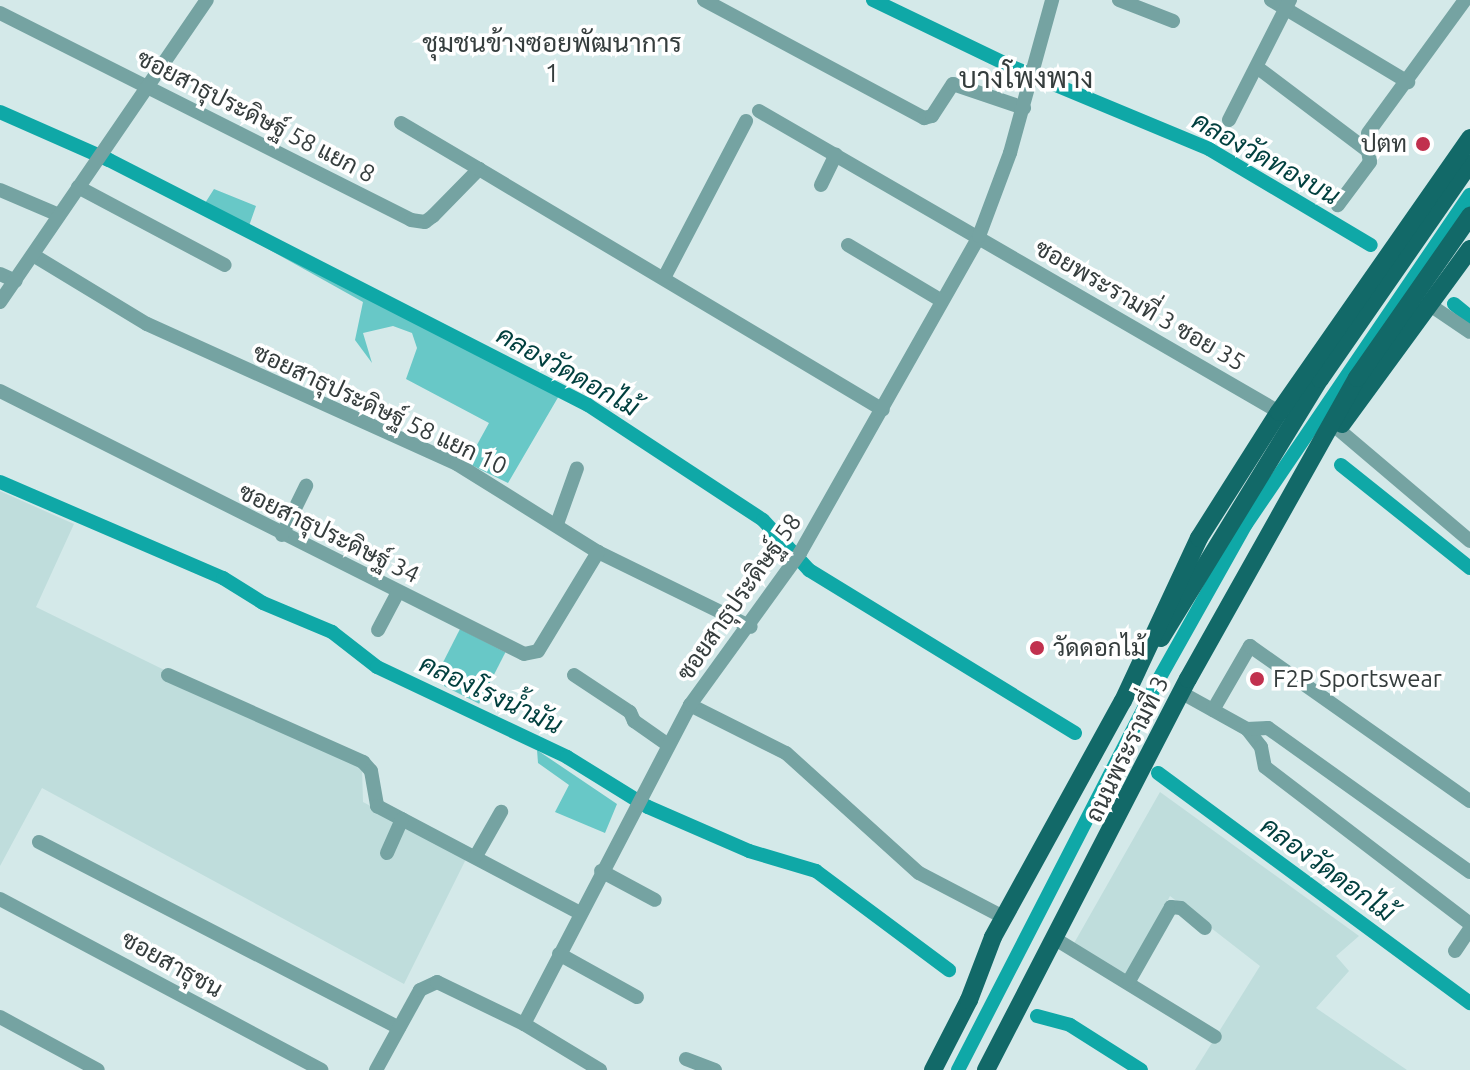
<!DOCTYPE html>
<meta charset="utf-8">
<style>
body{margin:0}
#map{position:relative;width:1470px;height:1070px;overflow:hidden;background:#d4e9e9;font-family:Ubuntu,Sarabun,sans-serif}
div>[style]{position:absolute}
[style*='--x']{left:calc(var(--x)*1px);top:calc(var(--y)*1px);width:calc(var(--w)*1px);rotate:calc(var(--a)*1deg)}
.built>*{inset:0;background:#bfdddc}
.green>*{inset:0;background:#68c8c7;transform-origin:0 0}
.canal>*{height:14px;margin:-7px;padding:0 7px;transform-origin:7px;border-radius:7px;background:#0fa8a7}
.minor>*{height:14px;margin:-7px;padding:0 7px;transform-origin:7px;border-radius:7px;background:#75a3a2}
.major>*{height:18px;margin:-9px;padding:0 9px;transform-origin:9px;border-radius:9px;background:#126968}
.dots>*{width:22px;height:22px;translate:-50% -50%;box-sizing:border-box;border:4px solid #fff;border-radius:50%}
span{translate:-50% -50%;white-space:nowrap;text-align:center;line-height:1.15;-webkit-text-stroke:7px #fff;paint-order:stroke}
.street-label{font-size:24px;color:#353d3d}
.poi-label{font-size:24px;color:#353d3d}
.right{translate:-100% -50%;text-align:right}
.left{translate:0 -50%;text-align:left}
.neighbourhood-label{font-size:26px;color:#353d3d}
.water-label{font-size:26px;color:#003f3e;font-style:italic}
.quarter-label{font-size:28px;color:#353d3d}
</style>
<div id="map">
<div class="built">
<i style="clip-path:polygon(0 491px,74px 524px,36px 607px,362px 767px,363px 802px,467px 857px,404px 984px,42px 788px,0 866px)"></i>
<i style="clip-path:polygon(1160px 792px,1359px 936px,1336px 956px,1349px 971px,1316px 1008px,1407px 1070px,1195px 1070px,1260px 966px,1170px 896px,1123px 986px,1069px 952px)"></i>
</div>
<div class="green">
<i style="clip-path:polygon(214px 189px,256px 206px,249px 226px,560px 394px,508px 483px,467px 463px,489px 423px,406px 379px,417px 348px,412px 333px,393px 326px,363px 333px,372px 363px,355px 340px,363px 302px,200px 211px)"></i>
<i style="left:460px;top:629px;width:51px;height:58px;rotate:27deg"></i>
<i style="clip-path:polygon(537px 750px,617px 804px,605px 833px,555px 812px,569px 785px,538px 763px)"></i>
</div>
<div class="canal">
<i style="--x:873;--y:0;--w:152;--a:25.7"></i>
<i style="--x:1010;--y:66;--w:216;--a:22.6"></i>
<i style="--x:1209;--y:149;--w:188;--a:30.7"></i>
<i style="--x:0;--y:112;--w:119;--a:23.8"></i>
<i style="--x:109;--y:160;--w:538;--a:27.09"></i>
<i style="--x:588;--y:405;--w:209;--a:33.3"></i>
<i style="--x:763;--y:520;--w:68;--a:47.4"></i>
<i style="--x:809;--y:570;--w:312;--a:31.5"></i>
<i style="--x:1454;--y:304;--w:21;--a:39"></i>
<i style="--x:1341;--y:465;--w:165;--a:38.6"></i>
<i style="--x:0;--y:482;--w:243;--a:23.3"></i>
<i style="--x:223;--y:578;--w:47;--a:32"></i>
<i style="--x:263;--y:603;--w:75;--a:22.8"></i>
<i style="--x:332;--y:632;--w:57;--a:37.9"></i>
<i style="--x:377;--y:667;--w:210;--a:25.3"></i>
<i style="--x:567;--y:757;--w:95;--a:31.7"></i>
<i style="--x:648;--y:807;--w:110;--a:23.5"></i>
<i style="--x:749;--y:851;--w:70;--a:16.6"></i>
<i style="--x:816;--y:871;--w:166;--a:36.7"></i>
<i style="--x:1158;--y:773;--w:388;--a:36.4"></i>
<i style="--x:1037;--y:1016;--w:34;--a:15"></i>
<i style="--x:1070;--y:1025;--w:84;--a:32.4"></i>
<i style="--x:958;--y:1070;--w:432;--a:-62.8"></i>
<i style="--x:1155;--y:686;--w:186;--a:-60.7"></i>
<i style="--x:1246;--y:524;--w:398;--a:-55.8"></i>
</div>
<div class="minor">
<i style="--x:704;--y:0;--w:250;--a:28.2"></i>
<i style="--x:924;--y:118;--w:8;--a:-14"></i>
<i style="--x:932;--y:116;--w:38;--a:-57"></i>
<i style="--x:953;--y:84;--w:75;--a:18.7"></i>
<i style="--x:1119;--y:0;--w:58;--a:21.3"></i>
<i style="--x:1271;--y:0;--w:160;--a:30.9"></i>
<i style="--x:0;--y:13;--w:460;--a:26.7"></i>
<i style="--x:411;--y:220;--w:14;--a:8"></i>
<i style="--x:425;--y:222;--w:10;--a:-37"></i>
<i style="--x:433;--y:216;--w:66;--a:-45.6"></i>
<i style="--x:479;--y:169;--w:470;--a:30.8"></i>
<i style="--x:1258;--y:68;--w:138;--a:37"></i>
<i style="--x:1368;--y:151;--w:11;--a:80"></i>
<i style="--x:1370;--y:162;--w:54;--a:126.7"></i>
<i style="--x:759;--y:111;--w:601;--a:30.06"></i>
<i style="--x:1229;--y:120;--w:135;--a:-63.1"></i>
<i style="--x:401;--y:123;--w:91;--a:30.5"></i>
<i style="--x:1368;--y:133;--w:165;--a:-53.9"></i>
<i style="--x:821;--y:185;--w:34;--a:-64"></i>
<i style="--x:78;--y:187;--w:166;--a:28"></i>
<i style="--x:0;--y:190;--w:64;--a:23"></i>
<i style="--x:848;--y:245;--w:109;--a:30.8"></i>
<i style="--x:33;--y:255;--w:133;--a:31.2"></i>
<i style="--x:147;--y:324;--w:340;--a:24.3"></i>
<i style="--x:457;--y:464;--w:166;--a:32"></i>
<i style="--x:598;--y:552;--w:170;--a:26.1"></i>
<i style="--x:0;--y:274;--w:17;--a:24"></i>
<i style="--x:665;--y:276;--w:175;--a:-62.4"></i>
<i style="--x:0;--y:302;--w:366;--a:-55.6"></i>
<i style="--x:1430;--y:305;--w:48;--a:34"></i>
<i style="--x:0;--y:391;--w:586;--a:26.65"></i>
<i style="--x:524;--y:654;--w:14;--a:-12"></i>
<i style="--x:538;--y:651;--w:116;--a:-58.8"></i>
<i style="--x:1338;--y:429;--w:173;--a:40.3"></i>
<i style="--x:557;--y:524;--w:59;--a:-70.3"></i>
<i style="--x:282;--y:535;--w:55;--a:-63.9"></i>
<i style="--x:378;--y:630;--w:43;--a:-62.2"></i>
<i style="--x:168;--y:675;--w:214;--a:24"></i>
<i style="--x:363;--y:762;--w:12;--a:48"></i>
<i style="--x:371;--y:771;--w:36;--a:80"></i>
<i style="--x:377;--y:806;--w:229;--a:27.8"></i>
<i style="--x:574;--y:675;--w:67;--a:33.5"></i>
<i style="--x:630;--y:712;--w:10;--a:66"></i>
<i style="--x:634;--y:721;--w:40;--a:34.9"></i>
<i style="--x:1182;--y:693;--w:74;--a:29"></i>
<i style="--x:1247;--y:729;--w:23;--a:52"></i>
<i style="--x:1261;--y:747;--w:20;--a:79"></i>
<i style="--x:1265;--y:767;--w:258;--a:37.4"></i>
<i style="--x:690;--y:705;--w:107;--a:26.6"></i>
<i style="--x:786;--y:753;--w:179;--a:42.1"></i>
<i style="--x:919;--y:873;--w:95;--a:27.6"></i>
<i style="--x:1213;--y:710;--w:74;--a:-60"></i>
<i style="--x:1250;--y:646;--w:269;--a:35.2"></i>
<i style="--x:1247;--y:729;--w:21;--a:-3"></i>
<i style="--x:1268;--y:728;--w:248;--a:35.5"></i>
<i style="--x:39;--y:842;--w:405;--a:27.3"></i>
<i style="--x:387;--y:853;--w:37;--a:-66"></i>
<i style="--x:476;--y:856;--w:51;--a:-60.4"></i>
<i style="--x:601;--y:871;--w:61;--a:28.2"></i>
<i style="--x:0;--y:899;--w:364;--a:28"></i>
<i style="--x:1057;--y:940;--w:185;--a:31.5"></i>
<i style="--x:1455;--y:951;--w:27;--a:-56"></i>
<i style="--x:559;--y:954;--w:89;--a:28.9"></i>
<i style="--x:1129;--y:981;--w:85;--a:-60.4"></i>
<i style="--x:1171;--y:907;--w:10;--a:6"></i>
<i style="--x:1181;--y:908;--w:31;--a:40"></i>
<i style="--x:0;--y:1017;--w:111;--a:28.4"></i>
<i style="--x:524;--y:1024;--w:89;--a:31.2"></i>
<i style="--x:686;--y:1059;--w:31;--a:21"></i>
<i style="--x:376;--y:1070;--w:91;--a:-61.2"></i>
<i style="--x:420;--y:990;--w:19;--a:-25"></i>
<i style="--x:437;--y:982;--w:97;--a:25.8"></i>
<i style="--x:524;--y:1024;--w:360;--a:-62.5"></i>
<i style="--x:690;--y:705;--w:188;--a:-54.1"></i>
<i style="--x:800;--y:553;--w:364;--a:-60.5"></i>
<i style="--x:979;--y:236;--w:89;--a:-69.5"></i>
<i style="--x:1010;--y:153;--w:159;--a:-74.6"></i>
</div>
<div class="major">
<i style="--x:1342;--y:424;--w:217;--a:-53.8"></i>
<i style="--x:1161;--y:638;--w:304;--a:-58.5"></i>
<i style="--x:1320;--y:379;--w:263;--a:-55.2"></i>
<i style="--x:933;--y:1070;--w:79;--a:-62.8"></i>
<i style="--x:969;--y:1000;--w:67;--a:-69.1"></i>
<i style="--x:993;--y:937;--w:269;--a:-61.2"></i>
<i style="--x:1123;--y:701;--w:180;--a:-65"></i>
<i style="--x:1199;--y:538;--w:149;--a:-57.6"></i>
<i style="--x:1279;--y:412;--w:334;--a:-55.1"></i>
<i style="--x:986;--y:1070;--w:440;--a:-62.7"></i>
<i style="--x:1188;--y:679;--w:345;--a:-60.7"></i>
<i style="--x:1357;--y:378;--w:198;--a:-55.1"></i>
</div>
<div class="dots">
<i style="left:1423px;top:144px;background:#c1314e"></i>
<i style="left:1037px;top:648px;background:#c1314e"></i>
<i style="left:1257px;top:679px;background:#c1314e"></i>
</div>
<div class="street-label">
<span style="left:256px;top:116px;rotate:27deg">ซอยสาธุประดิษฐ์ 58 แยก 8</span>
<span style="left:1140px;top:305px;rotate:30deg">ซอยพระรามที่ 3 ซอย 35</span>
<span style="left:380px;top:409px;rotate:25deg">ซอยสาธุประดิษฐ์ 58 แยก 10</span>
<span style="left:329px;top:533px;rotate:26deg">ซอยสาธุประดิษฐ์ 34</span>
<span style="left:739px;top:597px;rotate:-55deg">ซอยสาธุประดิษฐ์ 58</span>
<span style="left:1127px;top:749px;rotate:-64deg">ถนนพระรามที่ 3</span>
<span style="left:172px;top:964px;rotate:29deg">ซอยสาธุชน</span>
</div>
<div class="poi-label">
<span class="right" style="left:1407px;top:144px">ปตท</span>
<span class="left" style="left:1053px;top:648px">วัดดอกไม้</span>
<span class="left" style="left:1273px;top:679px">F2P Sportswear</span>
</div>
<div class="neighbourhood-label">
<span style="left:552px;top:58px">ชุมชนข้างซอยพัฒนาการ<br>1</span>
</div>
<div class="water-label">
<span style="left:1266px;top:158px;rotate:29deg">คลองวัดทองบน</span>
<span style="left:568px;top:371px;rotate:29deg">คลองวัดดอกไม้</span>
<span style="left:491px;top:694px;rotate:25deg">คลองโรงน้ำมัน</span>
<span style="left:1328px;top:869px;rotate:36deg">คลองวัดดอกไม้</span>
</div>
<div class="quarter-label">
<span style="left:1026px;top:78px">บางโพงพาง</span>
</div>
</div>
